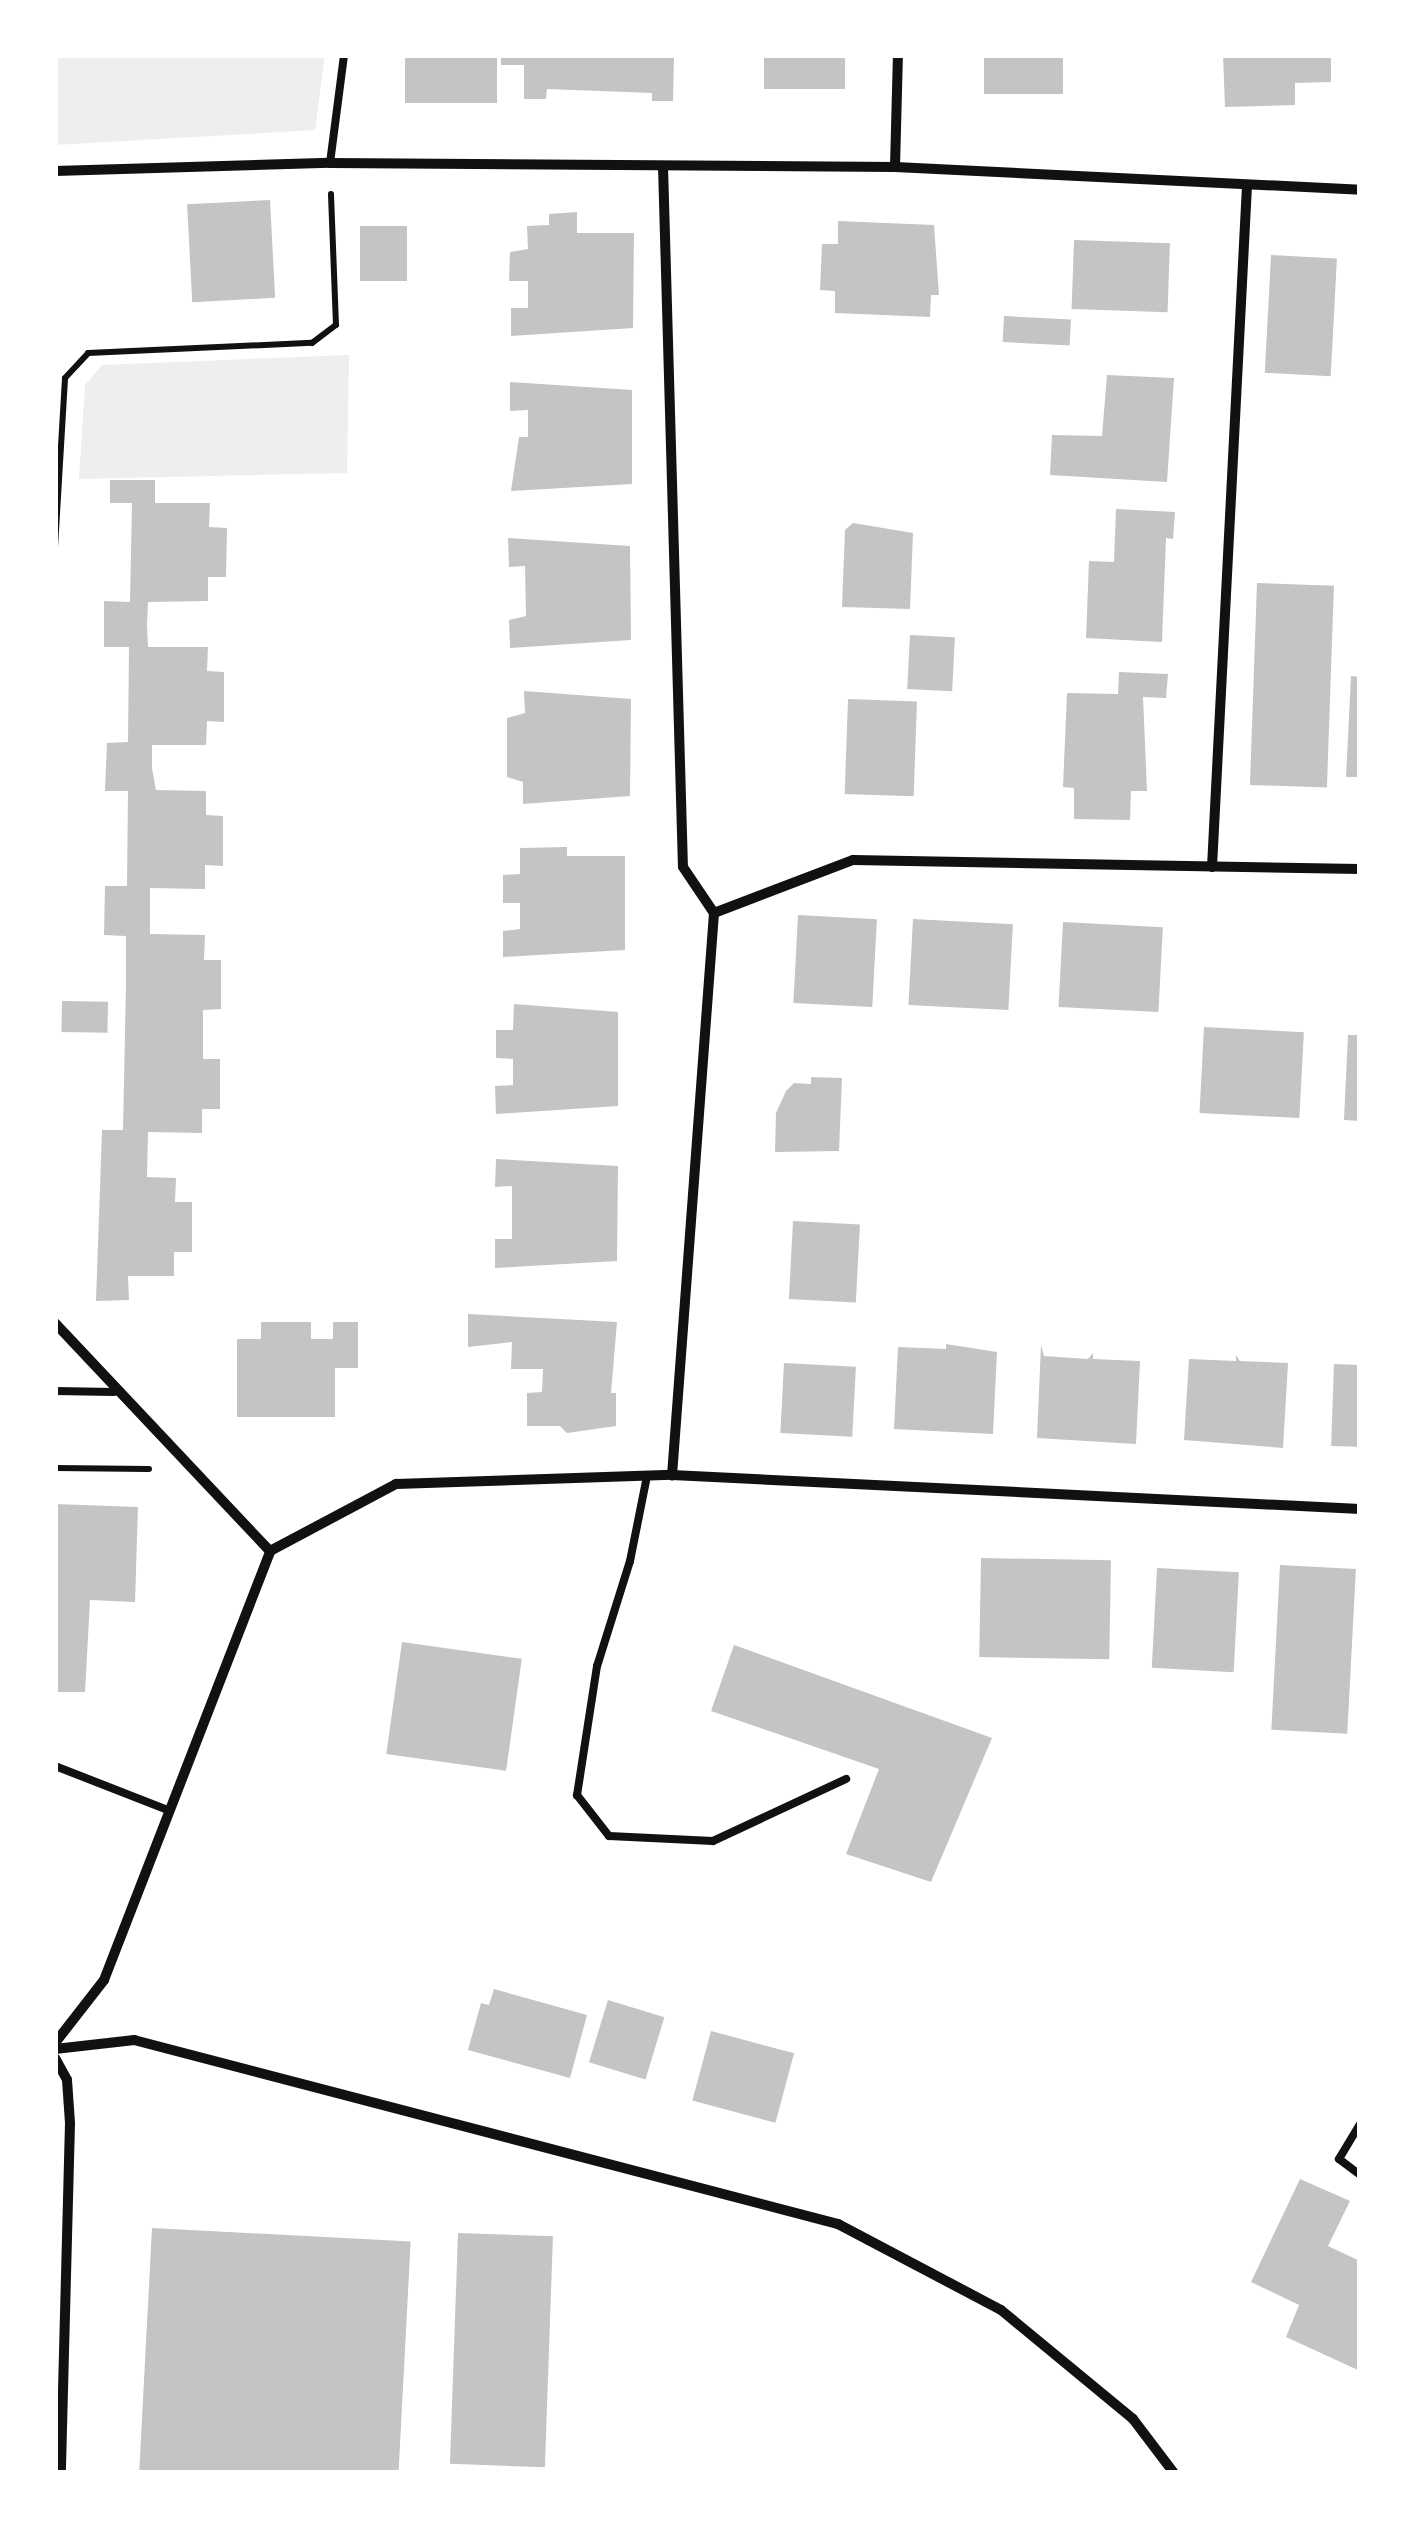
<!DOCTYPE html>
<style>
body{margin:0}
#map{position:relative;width:1415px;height:2528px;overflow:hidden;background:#fff;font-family:Helvetica,sans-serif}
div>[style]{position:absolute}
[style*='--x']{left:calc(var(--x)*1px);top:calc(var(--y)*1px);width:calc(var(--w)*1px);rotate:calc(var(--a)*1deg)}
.green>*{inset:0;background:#eee}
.building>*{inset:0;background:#c4c4c4;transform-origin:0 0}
.path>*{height:6px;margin:-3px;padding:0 3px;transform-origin:3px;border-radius:3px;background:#111}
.service>*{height:8px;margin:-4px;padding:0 4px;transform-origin:4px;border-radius:4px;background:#111}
.minor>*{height:10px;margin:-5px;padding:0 5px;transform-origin:5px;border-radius:5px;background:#111}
span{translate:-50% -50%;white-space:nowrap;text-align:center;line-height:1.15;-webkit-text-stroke:8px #fff;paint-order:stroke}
.frame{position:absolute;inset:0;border:58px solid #fff;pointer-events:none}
</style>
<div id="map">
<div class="green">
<i style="clip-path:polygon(55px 55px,325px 55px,315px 130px,55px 145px)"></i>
<i style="clip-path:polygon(349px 355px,347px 473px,79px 479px,85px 385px,102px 365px)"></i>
</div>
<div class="building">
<i style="left:405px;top:55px;width:92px;height:48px"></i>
<i style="clip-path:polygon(501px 55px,674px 56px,673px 101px,652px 101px,652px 93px,547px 89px,546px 99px,524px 99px,524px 65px,501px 65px)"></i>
<i style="left:764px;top:55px;width:81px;height:34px"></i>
<i style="left:984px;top:55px;width:79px;height:39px"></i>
<i style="clip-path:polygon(1223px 55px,1331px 55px,1331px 82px,1295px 83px,1295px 105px,1225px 107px)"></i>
<i style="left:270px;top:200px;width:98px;height:83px;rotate:87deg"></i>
<i style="clip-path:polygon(577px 212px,577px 233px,634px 233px,633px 328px,511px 336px,511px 308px,528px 308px,528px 281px,509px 281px,510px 252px,528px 249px,527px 226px,549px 225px,549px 214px)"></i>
<i style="clip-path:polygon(838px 221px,934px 225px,939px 295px,931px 295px,930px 317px,835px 313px,835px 291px,820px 290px,822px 244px,838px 244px)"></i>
<i style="left:360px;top:226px;width:47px;height:55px"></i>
<i style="left:1074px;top:240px;width:96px;height:69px;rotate:2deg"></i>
<i style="left:1271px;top:255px;width:66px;height:118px;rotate:3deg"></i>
<i style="left:1004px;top:316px;width:67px;height:26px;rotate:3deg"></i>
<i style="clip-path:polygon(1107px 375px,1174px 378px,1167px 482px,1050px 475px,1052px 435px,1102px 436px)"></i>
<i style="clip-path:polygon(510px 382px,632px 390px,632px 484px,511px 491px,519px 437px,528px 437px,528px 410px,510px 411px)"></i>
<i style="clip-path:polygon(110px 480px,155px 480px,155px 503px,210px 503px,209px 527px,227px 528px,226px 577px,208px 577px,208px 601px,148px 602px,147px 625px,148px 647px,208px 647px,207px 671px,224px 672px,224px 722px,207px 721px,206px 745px,152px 745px,152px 768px,156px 790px,206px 791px,206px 815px,223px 816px,223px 866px,205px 865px,205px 889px,150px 888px,150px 934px,205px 935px,204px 960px,221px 960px,221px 1009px,203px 1010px,203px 1059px,220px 1059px,220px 1109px,202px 1109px,202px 1133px,148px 1132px,147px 1177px,176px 1178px,175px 1202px,192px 1202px,192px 1252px,174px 1252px,174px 1276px,128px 1276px,129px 1300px,96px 1301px,102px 1130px,123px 1130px,126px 983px,126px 936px,104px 935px,105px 886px,127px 886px,128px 791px,105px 791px,107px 743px,128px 742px,129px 647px,104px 647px,104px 601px,130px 602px,132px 503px,110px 503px)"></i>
<i style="clip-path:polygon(1116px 509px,1175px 512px,1173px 539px,1166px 538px,1162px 642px,1086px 638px,1089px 561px,1114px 562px)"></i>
<i style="clip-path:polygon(853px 523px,913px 533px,910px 609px,842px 607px,845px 530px)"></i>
<i style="clip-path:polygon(508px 538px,630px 546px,631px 640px,510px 648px,509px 620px,526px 616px,525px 566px,509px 567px)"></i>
<i style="left:1257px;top:583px;width:77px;height:202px;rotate:2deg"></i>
<i style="left:910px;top:635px;width:45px;height:54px;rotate:3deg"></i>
<i style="clip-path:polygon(1119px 672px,1168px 674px,1166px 698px,1143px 697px,1147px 791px,1131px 791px,1130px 820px,1074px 819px,1074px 788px,1063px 787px,1067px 693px,1118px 694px)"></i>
<i style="clip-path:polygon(1351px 676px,1360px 677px,1360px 777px,1346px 777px)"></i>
<i style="clip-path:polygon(524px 691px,631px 699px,630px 796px,523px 804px,523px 782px,507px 777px,507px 718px,525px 713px)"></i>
<i style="left:848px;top:699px;width:69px;height:95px;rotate:2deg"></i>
<i style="clip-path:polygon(567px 847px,567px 856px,625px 856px,625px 950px,503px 957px,503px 931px,520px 929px,520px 903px,503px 903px,503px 875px,520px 874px,520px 848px)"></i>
<i style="left:798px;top:915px;width:79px;height:88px;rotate:3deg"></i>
<i style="left:913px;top:919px;width:100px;height:86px;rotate:3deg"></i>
<i style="left:1063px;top:922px;width:100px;height:85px;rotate:3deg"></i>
<i style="left:62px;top:1001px;width:46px;height:31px;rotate:1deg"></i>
<i style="clip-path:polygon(514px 1004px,618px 1012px,618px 1106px,496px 1114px,495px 1086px,513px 1085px,513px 1059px,496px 1058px,496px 1030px,513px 1030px)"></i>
<i style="left:1204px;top:1027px;width:100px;height:86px;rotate:3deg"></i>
<i style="clip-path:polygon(1348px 1035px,1360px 1035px,1360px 1121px,1344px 1120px)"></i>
<i style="clip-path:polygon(811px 1077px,842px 1078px,839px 1151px,775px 1152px,776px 1113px,786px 1091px,794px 1083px,811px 1084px)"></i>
<i style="clip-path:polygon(496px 1159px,618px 1166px,617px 1261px,495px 1268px,495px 1239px,512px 1239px,512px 1186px,495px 1187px)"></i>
<i style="left:793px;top:1221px;width:67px;height:78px;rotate:3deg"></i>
<i style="clip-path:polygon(468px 1314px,617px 1322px,611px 1393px,616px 1393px,616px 1426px,567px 1433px,560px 1426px,527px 1426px,527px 1393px,542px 1392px,543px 1369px,511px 1369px,512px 1342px,468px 1347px)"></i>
<i style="clip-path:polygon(261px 1322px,311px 1322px,311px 1339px,333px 1339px,333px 1322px,358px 1322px,358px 1368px,335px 1368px,335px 1417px,237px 1417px,237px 1339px,261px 1339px)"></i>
<i style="clip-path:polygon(946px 1344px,997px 1352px,993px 1434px,894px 1429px,898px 1347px,946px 1349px)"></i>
<i style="clip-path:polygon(1041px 1345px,1044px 1356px,1088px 1359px,1093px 1353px,1093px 1359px,1140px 1361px,1136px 1444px,1037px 1438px)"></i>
<i style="clip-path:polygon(1236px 1355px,1240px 1361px,1288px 1363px,1283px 1448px,1184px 1440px,1189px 1359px,1236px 1361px)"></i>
<i style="left:784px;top:1363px;width:72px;height:70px;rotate:3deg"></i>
<i style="left:1334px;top:1364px;width:26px;height:82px;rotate:2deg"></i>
<i style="clip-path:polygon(55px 1504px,138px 1507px,135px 1602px,90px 1600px,85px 1692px,55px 1692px)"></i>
<i style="left:981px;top:1558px;width:130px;height:99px;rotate:1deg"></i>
<i style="left:1280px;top:1565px;width:76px;height:165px;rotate:3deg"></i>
<i style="left:1157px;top:1568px;width:82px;height:100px;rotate:3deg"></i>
<i style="left:402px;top:1642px;width:121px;height:113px;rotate:8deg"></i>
<i style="clip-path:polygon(734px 1645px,992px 1738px,931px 1882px,846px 1854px,879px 1769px,711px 1711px)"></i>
<i style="clip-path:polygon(494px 1989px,587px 2015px,570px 2078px,468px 2050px,481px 2003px,489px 2005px)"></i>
<i style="left:608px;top:2000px;width:59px;height:65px;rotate:17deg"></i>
<i style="left:711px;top:2031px;width:86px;height:72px;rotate:15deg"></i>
<i style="clip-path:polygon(1300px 2179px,1350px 2201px,1328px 2246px,1360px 2261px,1360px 2371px,1286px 2337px,1299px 2305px,1251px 2282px)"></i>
<i style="left:152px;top:2228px;width:259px;height:245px;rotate:3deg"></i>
<i style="left:458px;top:2233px;width:95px;height:231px;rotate:2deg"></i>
</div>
<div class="path">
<i style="--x:55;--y:547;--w:169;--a:-86.6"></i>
<i style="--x:65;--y:378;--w:34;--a:-47"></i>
<i style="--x:88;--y:353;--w:224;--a:-2.6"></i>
<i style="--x:312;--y:343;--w:30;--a:-37"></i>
<i style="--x:336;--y:325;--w:131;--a:-92.2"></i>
<i style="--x:55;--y:1468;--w:94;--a:0.6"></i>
</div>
<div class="service">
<i style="--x:330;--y:163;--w:109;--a:-82.6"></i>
<i style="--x:55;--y:1391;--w:59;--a:1"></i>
<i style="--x:647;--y:1476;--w:87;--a:101.3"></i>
<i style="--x:630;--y:1561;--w:110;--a:107.4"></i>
<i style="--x:597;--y:1666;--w:131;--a:98.8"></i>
<i style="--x:577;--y:1795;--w:52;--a:52"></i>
<i style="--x:609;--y:1836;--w:104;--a:2.8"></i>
<i style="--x:713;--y:1841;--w:147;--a:-25"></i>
<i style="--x:55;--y:1766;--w:121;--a:21.3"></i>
<i style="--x:1360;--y:2124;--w:41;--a:121"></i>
<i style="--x:1339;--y:2159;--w:26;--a:37"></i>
</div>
<div class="minor">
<i style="--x:663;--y:166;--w:701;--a:88.37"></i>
<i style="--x:683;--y:867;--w:55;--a:56"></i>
<i style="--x:714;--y:913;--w:564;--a:94.27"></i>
<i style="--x:895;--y:167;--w:112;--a:-88.5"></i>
<i style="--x:55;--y:171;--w:275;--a:-1.7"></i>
<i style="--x:330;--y:163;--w:565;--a:0.41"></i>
<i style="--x:895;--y:167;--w:466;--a:2.8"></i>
<i style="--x:1212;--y:867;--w:683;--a:-87.06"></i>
<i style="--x:714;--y:913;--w:149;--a:-20.9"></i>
<i style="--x:853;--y:860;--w:507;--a:1.02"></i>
<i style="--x:55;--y:1323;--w:313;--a:46.7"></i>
<i style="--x:55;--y:2043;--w:80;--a:-52.1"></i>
<i style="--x:104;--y:1980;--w:460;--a:-68.8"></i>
<i style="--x:270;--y:1551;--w:143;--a:-28"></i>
<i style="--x:396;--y:1484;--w:276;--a:-1.9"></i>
<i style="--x:672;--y:1475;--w:689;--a:2.83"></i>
<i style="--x:55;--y:2049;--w:80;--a:-6.5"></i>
<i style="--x:134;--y:2040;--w:728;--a:14.65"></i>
<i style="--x:838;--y:2224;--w:184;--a:27.8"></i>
<i style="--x:1001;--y:2310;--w:171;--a:39.5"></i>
<i style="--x:1133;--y:2419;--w:68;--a:52.8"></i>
<i style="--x:55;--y:2058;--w:25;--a:61"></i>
<i style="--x:67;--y:2080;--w:43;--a:86"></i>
<i style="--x:70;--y:2123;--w:350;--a:91.5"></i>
</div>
<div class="frame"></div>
</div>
